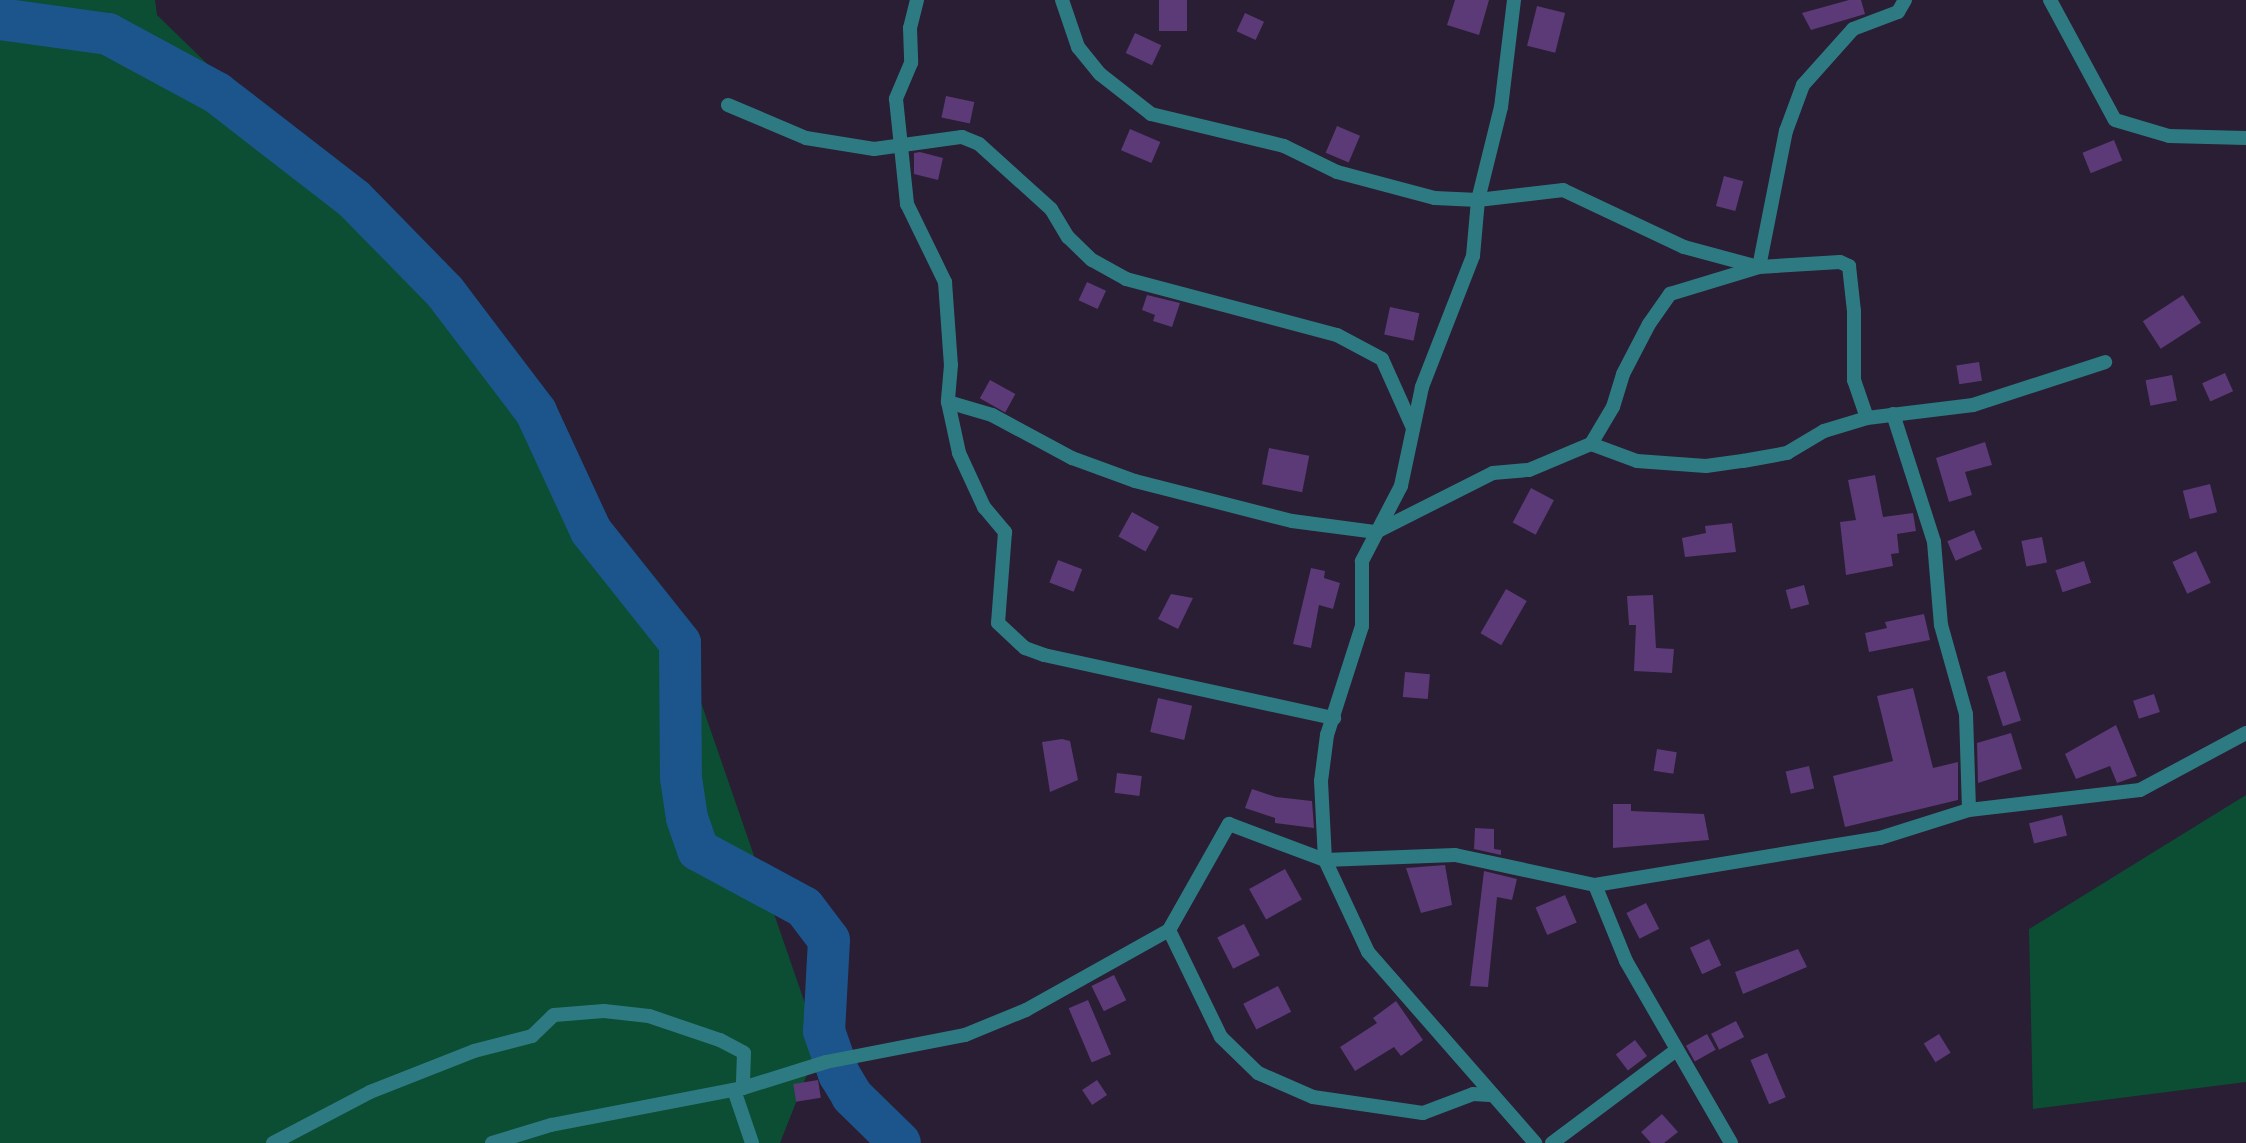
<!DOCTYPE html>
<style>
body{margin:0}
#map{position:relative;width:2246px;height:1143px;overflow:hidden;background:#291e33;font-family:Ubuntu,sans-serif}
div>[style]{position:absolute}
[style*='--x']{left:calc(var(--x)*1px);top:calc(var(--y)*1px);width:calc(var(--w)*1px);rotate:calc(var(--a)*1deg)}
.green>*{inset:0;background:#0b4e34}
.river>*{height:42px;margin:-21px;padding:0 21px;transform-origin:21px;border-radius:21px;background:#1b558b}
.building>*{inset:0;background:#5c3977;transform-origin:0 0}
.street>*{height:14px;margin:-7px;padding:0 7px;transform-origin:7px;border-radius:7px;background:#2e7a83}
span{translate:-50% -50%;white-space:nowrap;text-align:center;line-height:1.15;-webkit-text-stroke:6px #291e33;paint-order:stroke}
</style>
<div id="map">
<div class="green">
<i style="clip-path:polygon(0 0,155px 0,157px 15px,413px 264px,666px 601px,819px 1044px,780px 1143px,0 1143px)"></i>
<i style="clip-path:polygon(2246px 795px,2246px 1082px,2033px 1109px,2029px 929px)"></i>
</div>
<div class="river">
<i style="--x:0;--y:19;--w:109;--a:7.9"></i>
<i style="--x:108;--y:34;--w:124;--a:28.4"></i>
<i style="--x:217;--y:93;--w:173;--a:37.7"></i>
<i style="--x:354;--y:199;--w:130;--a:45.6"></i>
<i style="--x:445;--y:292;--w:151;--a:52.8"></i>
<i style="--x:536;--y:412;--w:131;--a:65.2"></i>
<i style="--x:591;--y:531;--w:143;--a:51.5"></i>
<i style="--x:680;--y:643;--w:135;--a:89.6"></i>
<i style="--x:681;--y:778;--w:40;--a:81.5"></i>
<i style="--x:687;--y:818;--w:34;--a:71"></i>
<i style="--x:698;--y:850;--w:120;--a:28.3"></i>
<i style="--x:804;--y:907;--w:41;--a:52.9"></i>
<i style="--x:829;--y:940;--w:91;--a:93.1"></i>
<i style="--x:824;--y:1031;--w:46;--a:70.8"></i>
<i style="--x:839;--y:1074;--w:26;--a:59"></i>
<i style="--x:852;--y:1096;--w:67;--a:44.4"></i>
</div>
<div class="building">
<i style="left:1159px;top:0;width:28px;height:31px"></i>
<i style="clip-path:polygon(1455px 0,1489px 0,1479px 35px,1447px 25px)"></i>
<i style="clip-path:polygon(1849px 0,1861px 0,1865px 14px,1811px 30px,1802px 13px)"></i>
<i style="left:1537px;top:6px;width:29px;height:41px;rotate:14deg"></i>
<i style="left:1245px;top:13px;width:21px;height:20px;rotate:25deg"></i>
<i style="left:1135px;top:33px;width:29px;height:22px;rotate:25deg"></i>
<i style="left:946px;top:96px;width:29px;height:22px;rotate:12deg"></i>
<i style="left:1337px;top:126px;width:25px;height:29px;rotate:23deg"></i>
<i style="left:1130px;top:129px;width:33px;height:23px;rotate:23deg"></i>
<i style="left:2114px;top:140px;width:22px;height:34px;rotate:68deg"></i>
<i style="clip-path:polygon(920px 152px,943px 158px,938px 180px,914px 174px,914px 153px)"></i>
<i style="left:1724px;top:176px;width:20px;height:31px;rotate:15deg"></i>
<i style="left:1087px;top:282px;width:21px;height:20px;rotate:25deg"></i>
<i style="clip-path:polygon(1147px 295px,1180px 303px,1172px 327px,1153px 321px,1155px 315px,1142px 310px)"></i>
<i style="left:2183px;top:295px;width:33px;height:48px;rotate:57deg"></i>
<i style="left:1390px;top:307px;width:30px;height:28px;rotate:12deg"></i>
<i style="left:1979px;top:362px;width:19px;height:23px;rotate:81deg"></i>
<i style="left:2225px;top:373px;width:20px;height:25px;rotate:66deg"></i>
<i style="left:2172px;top:375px;width:26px;height:27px;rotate:79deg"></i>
<i style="left:990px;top:380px;width:29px;height:21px;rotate:29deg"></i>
<i style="clip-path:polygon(1985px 442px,1992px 465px,1965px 472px,1972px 495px,1949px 502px,1936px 458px)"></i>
<i style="left:1269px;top:448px;width:41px;height:37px;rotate:11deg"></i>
<i style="clip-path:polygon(1875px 475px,1883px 517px,1913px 513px,1916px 531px,1897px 534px,1899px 553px,1891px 554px,1893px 566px,1846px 575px,1840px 522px,1856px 520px,1848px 480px)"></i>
<i style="left:2210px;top:484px;width:29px;height:28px;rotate:76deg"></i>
<i style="left:1531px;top:488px;width:26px;height:39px;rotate:28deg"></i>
<i style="left:1132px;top:512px;width:31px;height:28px;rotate:29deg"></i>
<i style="clip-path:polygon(1732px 523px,1736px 552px,1685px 557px,1682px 538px,1706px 533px,1705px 526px)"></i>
<i style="left:1974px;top:530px;width:21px;height:29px;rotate:67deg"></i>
<i style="left:2042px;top:537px;width:26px;height:21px;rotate:79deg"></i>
<i style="left:2196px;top:551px;width:35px;height:26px;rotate:65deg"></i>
<i style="left:1058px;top:560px;width:26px;height:24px;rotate:21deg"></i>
<i style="left:2084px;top:561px;width:23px;height:30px;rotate:72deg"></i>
<i style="clip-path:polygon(1311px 568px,1325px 571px,1324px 578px,1340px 583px,1333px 609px,1319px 605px,1311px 648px,1293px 644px)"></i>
<i style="left:1804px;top:585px;width:20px;height:19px;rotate:75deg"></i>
<i style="left:1506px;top:589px;width:24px;height:51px;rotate:30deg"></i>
<i style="clip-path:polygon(1171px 594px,1193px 598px,1178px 629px,1158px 619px)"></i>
<i style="clip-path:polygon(1653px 595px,1656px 648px,1674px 649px,1672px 673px,1634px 671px,1636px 625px,1629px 625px,1627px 596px)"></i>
<i style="clip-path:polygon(1924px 614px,1930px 640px,1869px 652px,1865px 633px,1887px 628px,1885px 622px)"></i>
<i style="left:2005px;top:671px;width:52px;height:19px;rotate:72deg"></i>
<i style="left:1405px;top:672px;width:25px;height:25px;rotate:5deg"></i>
<i style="clip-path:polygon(1913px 688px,1933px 768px,1958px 762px,1958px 800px,1845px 827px,1833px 776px,1893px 761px,1877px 696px)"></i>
<i style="left:2154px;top:694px;width:19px;height:22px;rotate:72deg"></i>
<i style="left:1158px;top:698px;width:35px;height:35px;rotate:13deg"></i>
<i style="clip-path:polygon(2116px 725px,2137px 776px,2117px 783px,2110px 766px,2076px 779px,2065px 754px)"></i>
<i style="clip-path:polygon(2011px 733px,2022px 769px,1978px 783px,1977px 743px)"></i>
<i style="clip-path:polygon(1062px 739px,1070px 741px,1078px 780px,1050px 792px,1042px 742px)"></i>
<i style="left:1657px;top:749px;width:20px;height:22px;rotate:9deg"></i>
<i style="left:1809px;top:766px;width:23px;height:24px;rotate:77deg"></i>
<i style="left:1117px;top:773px;width:25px;height:20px;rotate:7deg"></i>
<i style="clip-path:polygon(1252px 789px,1276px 797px,1312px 801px,1314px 828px,1275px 823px,1275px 818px,1245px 808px)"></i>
<i style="clip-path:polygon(1613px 804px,1631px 804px,1631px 811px,1704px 814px,1709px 840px,1613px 848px)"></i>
<i style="left:2062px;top:815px;width:21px;height:34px;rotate:76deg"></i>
<i style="clip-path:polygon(1475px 828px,1494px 829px,1494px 849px,1501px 850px,1501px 855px,1474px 849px)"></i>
<i style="clip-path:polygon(1445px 865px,1452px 905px,1421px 913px,1406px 868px)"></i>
<i style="left:1285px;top:869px;width:35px;height:41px;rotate:61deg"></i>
<i style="clip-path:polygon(1484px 871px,1517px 879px,1512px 900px,1497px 897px,1488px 987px,1470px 986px)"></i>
<i style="left:1565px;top:895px;width:30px;height:32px;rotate:67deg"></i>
<i style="left:1646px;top:903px;width:29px;height:22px;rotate:63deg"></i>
<i style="left:1244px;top:924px;width:35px;height:30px;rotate:63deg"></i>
<i style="left:1709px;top:939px;width:29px;height:21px;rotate:65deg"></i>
<i style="clip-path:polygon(1798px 949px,1807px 967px,1743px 994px,1735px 972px)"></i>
<i style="left:1114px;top:975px;width:28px;height:25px;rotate:64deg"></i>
<i style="left:1278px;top:986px;width:29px;height:39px;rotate:63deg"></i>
<i style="left:1088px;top:1000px;width:59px;height:21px;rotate:67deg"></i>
<i style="clip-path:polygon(1396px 1001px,1423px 1040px,1401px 1056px,1394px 1047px,1355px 1071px,1340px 1047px,1377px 1023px,1373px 1018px)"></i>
<i style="left:1736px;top:1021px;width:18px;height:28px;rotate:63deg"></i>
<i style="left:1707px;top:1034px;width:18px;height:24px;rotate:61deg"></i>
<i style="left:1939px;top:1034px;width:22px;height:18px;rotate:58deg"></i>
<i style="left:1635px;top:1040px;width:20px;height:24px;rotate:53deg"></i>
<i style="left:1767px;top:1053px;width:48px;height:18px;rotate:67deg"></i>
<i style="left:818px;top:1080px;width:18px;height:25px;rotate:81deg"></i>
<i style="left:1097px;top:1080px;width:18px;height:18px;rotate:56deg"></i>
<i style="clip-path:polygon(1662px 1114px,1678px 1132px,1664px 1143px,1651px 1143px,1641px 1132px)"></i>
</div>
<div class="street">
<i style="--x:917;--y:0;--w:29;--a:104"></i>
<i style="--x:910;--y:28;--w:35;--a:88"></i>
<i style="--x:911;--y:63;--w:39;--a:113"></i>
<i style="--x:896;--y:99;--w:106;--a:84"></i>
<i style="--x:907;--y:204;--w:87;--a:64"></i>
<i style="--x:945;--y:282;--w:83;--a:85.9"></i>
<i style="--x:951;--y:365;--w:37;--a:95"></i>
<i style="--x:948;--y:402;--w:52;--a:77.8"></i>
<i style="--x:959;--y:453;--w:60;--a:65.2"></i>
<i style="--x:984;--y:507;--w:33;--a:50"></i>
<i style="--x:1005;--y:532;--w:91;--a:94.4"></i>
<i style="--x:998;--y:623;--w:37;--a:43"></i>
<i style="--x:1025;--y:648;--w:20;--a:20"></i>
<i style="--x:1044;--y:655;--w:297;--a:12.3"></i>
<i style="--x:1062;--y:0;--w:50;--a:71.2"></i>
<i style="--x:1078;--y:47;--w:35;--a:51"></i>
<i style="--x:1100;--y:74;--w:65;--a:38.1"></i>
<i style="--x:1151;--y:114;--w:137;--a:13.5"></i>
<i style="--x:1284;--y:146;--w:59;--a:26.1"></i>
<i style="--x:1337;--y:172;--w:101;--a:14.9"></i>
<i style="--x:1435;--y:198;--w:43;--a:2.7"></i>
<i style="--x:1478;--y:200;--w:86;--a:-6.7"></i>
<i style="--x:1563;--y:190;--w:134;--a:25.2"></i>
<i style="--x:1684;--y:247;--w:77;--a:15.1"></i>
<i style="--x:1514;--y:0;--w:108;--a:96.9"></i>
<i style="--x:1501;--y:107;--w:96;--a:103.9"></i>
<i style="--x:1478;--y:200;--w:56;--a:95.1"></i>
<i style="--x:1473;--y:256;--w:141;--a:111.3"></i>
<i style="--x:1422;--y:387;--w:101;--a:102"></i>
<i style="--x:1401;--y:486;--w:85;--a:117.5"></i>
<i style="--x:1362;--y:561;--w:65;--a:90"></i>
<i style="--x:1362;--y:626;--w:114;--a:107.8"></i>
<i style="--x:1327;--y:735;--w:46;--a:97.4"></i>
<i style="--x:1321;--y:781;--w:79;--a:87.1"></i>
<i style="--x:1325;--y:860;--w:102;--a:64.9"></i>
<i style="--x:1368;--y:952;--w:254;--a:48.8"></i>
<i style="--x:2050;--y:0;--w:136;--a:61.6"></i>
<i style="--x:2115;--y:120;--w:56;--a:16.5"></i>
<i style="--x:2169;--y:136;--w:77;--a:1.5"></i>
<i style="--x:728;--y:105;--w:85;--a:22.9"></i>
<i style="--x:806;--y:138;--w:69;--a:9.2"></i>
<i style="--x:874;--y:149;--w:89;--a:-7.8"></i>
<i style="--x:962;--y:137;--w:18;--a:22"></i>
<i style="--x:979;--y:144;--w:97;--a:42.1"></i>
<i style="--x:1051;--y:209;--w:33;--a:59"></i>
<i style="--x:1068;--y:237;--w:33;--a:44"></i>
<i style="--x:1092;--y:260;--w:39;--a:29"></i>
<i style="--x:1126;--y:279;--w:218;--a:14.9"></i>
<i style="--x:1337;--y:335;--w:51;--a:28.1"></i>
<i style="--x:1382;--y:359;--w:76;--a:65.8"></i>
<i style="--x:1759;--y:267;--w:139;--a:-78.8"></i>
<i style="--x:1786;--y:131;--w:49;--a:-69.7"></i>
<i style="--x:1803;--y:85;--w:75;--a:-48.2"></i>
<i style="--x:1853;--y:29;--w:48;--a:-20.7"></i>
<i style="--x:1898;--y:12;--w:14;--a:-60"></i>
<i style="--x:948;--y:402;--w:46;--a:16.5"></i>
<i style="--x:992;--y:415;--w:91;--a:28.3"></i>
<i style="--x:1072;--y:458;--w:67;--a:20.1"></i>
<i style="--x:1135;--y:481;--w:162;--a:14.3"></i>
<i style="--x:1292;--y:521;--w:85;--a:7.5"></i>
<i style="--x:1376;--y:532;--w:131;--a:-26.8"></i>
<i style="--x:1493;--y:473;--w:36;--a:-5"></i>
<i style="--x:1529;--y:470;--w:67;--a:-22.8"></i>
<i style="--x:1591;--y:444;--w:43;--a:-59.3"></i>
<i style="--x:1613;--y:407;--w:34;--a:-73"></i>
<i style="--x:1623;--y:374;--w:56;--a:-62.5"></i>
<i style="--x:1649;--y:324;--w:37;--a:-55"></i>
<i style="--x:1670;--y:294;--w:93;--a:-16.9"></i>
<i style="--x:1759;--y:267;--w:81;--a:-3.5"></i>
<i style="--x:1840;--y:262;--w:10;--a:24"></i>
<i style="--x:1849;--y:266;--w:45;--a:83.7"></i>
<i style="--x:1854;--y:311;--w:69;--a:90"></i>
<i style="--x:1854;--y:380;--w:40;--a:71.1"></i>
<i style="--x:1893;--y:414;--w:134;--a:72.2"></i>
<i style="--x:1934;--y:542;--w:83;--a:85.2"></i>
<i style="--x:1941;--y:625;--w:92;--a:74.3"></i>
<i style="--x:1966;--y:714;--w:96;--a:88.2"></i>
<i style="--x:1591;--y:444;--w:49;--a:20.3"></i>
<i style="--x:1637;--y:461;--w:69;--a:4.1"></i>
<i style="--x:1706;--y:466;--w:37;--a:-8"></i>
<i style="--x:1743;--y:461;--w:45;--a:-10.3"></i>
<i style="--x:1787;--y:453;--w:43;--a:-30.7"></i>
<i style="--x:1824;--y:431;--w:45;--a:-16.8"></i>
<i style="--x:1867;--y:418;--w:107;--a:-7"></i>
<i style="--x:1973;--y:405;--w:139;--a:-18"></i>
<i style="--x:1595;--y:885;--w:82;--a:67.8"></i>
<i style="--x:1626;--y:961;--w:210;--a:60"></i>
<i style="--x:1169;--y:930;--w:119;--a:64.1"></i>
<i style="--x:1221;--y:1037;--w:52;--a:44.2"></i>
<i style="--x:1258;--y:1073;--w:60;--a:23.6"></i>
<i style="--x:1313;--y:1097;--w:111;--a:8.3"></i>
<i style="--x:1423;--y:1113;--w:53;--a:-20.8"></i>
<i style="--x:1473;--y:1094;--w:17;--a:3"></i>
<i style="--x:734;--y:1090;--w:56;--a:71.2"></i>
<i style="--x:273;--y:1143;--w:110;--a:-27.7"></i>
<i style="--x:370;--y:1092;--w:112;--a:-21.5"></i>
<i style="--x:474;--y:1051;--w:60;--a:-14.5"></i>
<i style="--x:532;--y:1036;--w:30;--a:-44"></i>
<i style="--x:554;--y:1015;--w:50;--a:-4.6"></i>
<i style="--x:604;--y:1011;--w:45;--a:6.3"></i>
<i style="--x:649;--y:1016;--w:75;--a:18.7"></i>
<i style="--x:720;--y:1040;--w:27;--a:28"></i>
<i style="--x:744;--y:1053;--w:35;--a:92"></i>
<i style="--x:492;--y:1143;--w:62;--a:-17"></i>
<i style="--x:551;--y:1125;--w:196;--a:-10.9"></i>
<i style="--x:743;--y:1088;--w:87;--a:-17.4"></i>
<i style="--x:826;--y:1062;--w:142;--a:-11"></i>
<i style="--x:965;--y:1035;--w:66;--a:-22.3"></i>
<i style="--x:1026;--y:1010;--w:164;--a:-29.2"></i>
<i style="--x:1169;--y:930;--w:122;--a:-60.5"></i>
<i style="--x:1229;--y:824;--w:103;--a:20.6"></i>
<i style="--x:1325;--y:860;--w:130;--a:-2.2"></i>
<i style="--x:1455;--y:855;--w:143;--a:12.1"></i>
<i style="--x:1595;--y:885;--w:289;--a:-9.4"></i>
<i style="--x:1880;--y:838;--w:93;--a:-17.5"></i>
<i style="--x:1969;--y:810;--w:172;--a:-6.7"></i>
<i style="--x:2140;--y:790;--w:120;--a:-28.3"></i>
<i style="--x:1552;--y:1143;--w:154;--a:-36.8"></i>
</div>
</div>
